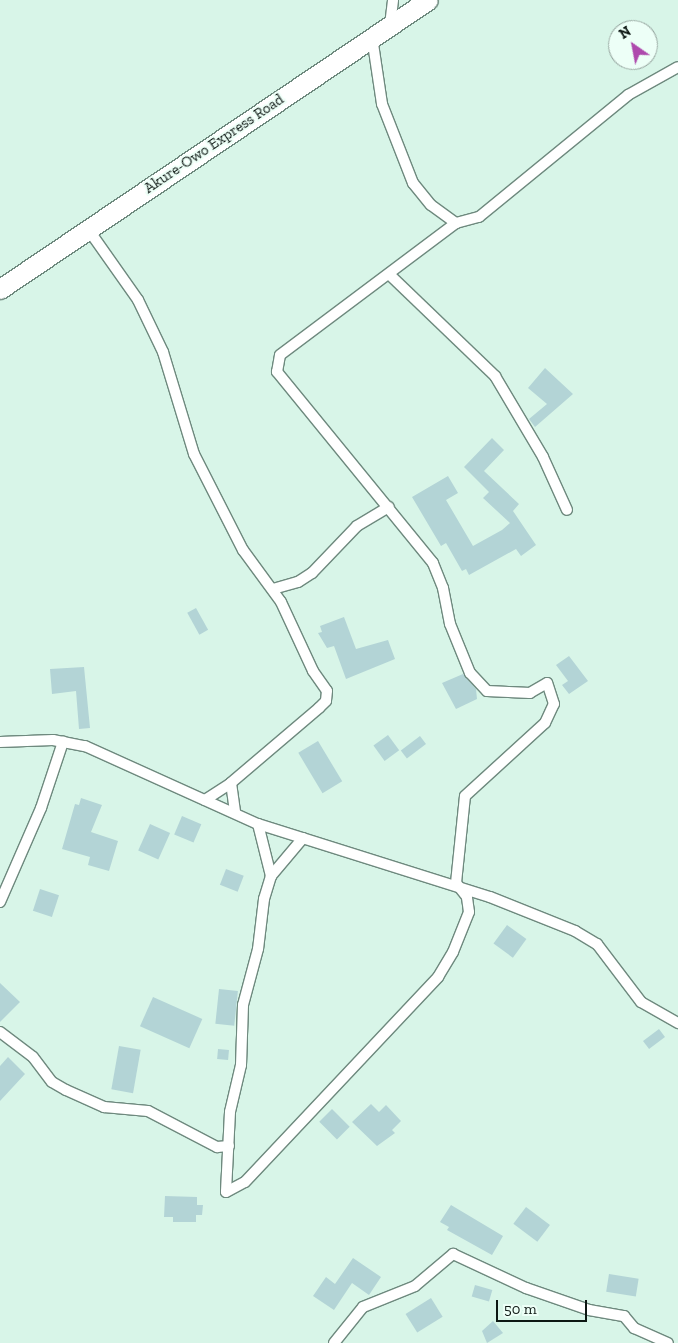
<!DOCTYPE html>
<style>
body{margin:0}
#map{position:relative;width:678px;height:1343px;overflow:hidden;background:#d8f5e8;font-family:"Zilla Slab",serif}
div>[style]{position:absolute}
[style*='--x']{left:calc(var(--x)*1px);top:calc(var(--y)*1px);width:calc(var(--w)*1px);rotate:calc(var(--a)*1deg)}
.building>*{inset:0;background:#b3d4d6;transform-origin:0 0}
.roads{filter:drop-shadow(1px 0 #6e897e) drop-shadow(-1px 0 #6e897e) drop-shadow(0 1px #6e897e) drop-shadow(0 -1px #6e897e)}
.street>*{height:10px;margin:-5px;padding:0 5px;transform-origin:5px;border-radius:5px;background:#fff}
.highway>*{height:19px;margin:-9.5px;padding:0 9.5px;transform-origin:9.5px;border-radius:9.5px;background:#fff}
span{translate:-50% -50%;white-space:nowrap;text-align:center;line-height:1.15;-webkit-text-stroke:4px #edfff7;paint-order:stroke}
.street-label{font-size:15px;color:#0d1713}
.north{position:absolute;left:608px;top:20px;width:50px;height:50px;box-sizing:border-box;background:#edfff7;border:1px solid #93a29c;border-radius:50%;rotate:327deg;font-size:14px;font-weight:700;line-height:20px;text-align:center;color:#0d1713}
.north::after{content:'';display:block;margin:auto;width:18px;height:22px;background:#ae49ad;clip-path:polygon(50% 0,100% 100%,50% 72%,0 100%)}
.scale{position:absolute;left:496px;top:1300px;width:91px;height:22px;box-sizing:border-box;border:2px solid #0d1713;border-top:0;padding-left:6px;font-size:15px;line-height:18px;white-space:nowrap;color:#0d1713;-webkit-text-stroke:4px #edfff7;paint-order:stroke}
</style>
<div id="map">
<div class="building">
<i style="clip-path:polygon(545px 368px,573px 394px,535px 427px,529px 419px,547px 404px,528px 388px)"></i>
<i style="clip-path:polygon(492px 438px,504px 450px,484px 471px,519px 504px,513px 511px,536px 545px,521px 556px,516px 549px,469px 575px,466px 569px,462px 571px,446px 543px,441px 546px,412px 497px,448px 476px,458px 493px,446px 500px,473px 546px,502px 530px,510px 523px,483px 498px,489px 492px,464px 467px)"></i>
<i style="left:196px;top:608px;width:25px;height:10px;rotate:61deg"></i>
<i style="clip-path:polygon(344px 617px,356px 649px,388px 640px,395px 659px,346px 679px,334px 646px,327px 648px,318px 633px,322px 632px,320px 626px)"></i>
<i style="clip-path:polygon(569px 656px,588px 681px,569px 694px,562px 685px,568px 681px,556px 665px)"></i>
<i style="clip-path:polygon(84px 667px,90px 728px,79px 729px,76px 691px,52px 694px,50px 669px)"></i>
<i style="clip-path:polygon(463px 674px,476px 689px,477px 699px,456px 709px,442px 683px)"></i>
<i style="left:388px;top:735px;width:19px;height:18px;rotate:54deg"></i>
<i style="left:420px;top:736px;width:10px;height:24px;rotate:53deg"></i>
<i style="left:318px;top:741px;width:47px;height:23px;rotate:59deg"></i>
<i style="clip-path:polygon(81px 798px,102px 805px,91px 832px,118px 841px,109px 871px,88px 865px,90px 857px,62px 849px,75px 804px,79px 805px)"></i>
<i style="left:182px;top:816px;width:21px;height:20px;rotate:23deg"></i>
<i style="left:150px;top:824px;width:22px;height:29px;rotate:24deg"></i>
<i style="left:226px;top:869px;width:19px;height:17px;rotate:21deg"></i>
<i style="left:40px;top:889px;width:20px;height:23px;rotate:18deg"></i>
<i style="left:507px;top:925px;width:24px;height:23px;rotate:36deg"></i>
<i style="clip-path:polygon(0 983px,20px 1002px,0 1022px)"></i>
<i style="left:219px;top:989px;width:19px;height:35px;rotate:6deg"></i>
<i style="left:153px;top:997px;width:54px;height:32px;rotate:24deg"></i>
<i style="left:659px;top:1029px;width:10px;height:20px;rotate:53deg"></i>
<i style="left:119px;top:1046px;width:22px;height:44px;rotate:10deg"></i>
<i style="left:218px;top:1049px;width:11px;height:10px;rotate:5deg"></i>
<i style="clip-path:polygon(8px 1057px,25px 1074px,0 1101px,0 1066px)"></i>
<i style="clip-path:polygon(371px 1104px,379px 1112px,386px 1105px,401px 1121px,392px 1130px,395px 1133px,377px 1146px,352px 1122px)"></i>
<i style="left:332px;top:1109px;width:25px;height:18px;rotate:45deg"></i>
<i style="clip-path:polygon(165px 1196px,197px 1197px,197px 1205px,203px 1205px,202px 1215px,196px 1215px,196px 1222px,173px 1222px,173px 1217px,164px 1217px)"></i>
<i style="clip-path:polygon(451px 1205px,503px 1236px,492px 1255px,447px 1230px,449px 1227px,440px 1222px)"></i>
<i style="left:526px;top:1207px;width:30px;height:21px;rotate:37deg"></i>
<i style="clip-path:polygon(353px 1258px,381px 1277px,369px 1295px,352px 1283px,334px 1310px,313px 1296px,326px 1277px,335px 1284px)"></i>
<i style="left:609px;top:1274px;width:30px;height:18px;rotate:9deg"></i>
<i style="left:475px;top:1285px;width:18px;height:12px;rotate:16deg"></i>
<i style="left:431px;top:1298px;width:22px;height:30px;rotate:58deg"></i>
<i style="clip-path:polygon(493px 1321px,503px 1333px,487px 1343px,482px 1331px)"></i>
</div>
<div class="roads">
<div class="street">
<i style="--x:390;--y:25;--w:25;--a:-83"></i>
<i style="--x:372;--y:37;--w:68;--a:81.5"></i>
<i style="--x:382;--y:104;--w:85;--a:68.6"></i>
<i style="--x:413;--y:183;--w:28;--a:51"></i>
<i style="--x:431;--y:205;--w:31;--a:36"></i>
<i style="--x:456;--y:223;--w:24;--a:-15"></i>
<i style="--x:479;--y:217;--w:193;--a:-39.3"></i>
<i style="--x:628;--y:95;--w:57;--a:-29.2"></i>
<i style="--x:88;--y:229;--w:87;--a:54.8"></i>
<i style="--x:138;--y:300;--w:58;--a:64.3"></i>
<i style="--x:163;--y:352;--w:107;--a:73.1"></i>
<i style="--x:194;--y:454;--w:108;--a:63"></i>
<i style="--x:243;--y:550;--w:64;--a:53.8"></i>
<i style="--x:281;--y:602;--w:76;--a:65.1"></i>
<i style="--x:313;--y:671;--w:24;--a:55"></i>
<i style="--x:327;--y:691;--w:10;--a:96"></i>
<i style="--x:326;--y:701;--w:10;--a:135"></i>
<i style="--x:319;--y:708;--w:116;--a:139.6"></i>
<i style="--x:231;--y:783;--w:30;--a:82"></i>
<i style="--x:390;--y:275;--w:146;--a:43.9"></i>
<i style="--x:495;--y:376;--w:94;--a:59.3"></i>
<i style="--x:543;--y:457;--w:58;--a:65.6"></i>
<i style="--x:273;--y:589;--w:26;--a:-16"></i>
<i style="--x:298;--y:582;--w:17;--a:-33"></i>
<i style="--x:312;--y:573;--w:65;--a:-46.2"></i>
<i style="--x:357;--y:526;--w:37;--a:-31"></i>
<i style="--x:0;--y:742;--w:53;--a:-2.2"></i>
<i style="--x:53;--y:740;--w:33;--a:11"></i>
<i style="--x:85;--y:746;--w:190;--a:24.3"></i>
<i style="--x:258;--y:824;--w:243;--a:17.5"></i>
<i style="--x:490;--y:897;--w:92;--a:21.8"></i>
<i style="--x:575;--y:931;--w:26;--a:31"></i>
<i style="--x:597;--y:944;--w:73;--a:52.8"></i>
<i style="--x:641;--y:1002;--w:43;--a:29.6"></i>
<i style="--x:205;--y:800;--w:31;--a:-33"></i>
<i style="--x:258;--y:824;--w:54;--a:76"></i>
<i style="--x:303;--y:838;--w:50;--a:130.1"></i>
<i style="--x:271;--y:876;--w:24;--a:107"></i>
<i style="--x:264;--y:899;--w:50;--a:96.8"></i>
<i style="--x:258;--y:949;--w:58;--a:105"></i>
<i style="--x:243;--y:1005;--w:60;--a:91.9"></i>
<i style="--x:241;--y:1065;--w:48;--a:103.2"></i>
<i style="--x:230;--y:1112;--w:80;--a:92.9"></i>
<i style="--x:226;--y:1192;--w:21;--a:-28"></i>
<i style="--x:245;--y:1182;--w:282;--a:-46.7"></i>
<i style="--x:438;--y:977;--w:29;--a:-59"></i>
<i style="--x:453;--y:952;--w:43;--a:-68.2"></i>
<i style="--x:469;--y:912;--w:15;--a:-98"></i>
<i style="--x:467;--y:897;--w:18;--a:-128"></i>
<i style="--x:456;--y:883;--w:87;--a:-84.1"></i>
<i style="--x:465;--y:796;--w:108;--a:-42.4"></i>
<i style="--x:545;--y:723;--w:21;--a:-65"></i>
<i style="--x:554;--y:704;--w:22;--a:-108"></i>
<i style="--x:547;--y:683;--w:20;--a:150"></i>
<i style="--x:530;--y:693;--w:43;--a:-177.3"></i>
<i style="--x:487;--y:691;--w:25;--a:-133"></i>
<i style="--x:470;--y:673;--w:53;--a:-112.2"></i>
<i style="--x:450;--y:624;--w:37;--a:-101"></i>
<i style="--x:443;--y:588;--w:27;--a:-112"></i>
<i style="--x:433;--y:563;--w:247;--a:-129.2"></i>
<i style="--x:277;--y:372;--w:17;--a:-80"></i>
<i style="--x:280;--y:355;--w:220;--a:-36.9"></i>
<i style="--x:0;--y:902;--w:103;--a:-66.4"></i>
<i style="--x:41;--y:808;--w:70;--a:-71.6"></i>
<i style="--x:0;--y:1032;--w:41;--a:37.1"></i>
<i style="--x:33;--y:1057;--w:31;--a:53"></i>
<i style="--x:52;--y:1082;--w:16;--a:30"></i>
<i style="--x:66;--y:1090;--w:42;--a:24.1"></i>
<i style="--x:104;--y:1107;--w:44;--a:5.2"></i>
<i style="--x:148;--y:1111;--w:78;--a:27.6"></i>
<i style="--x:217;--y:1147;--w:12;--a:-5"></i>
<i style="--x:334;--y:1343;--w:46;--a:-51.1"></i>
<i style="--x:363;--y:1307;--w:56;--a:-22"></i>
<i style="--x:415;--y:1286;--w:50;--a:-40.1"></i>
<i style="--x:453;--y:1254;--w:81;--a:25"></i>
<i style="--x:526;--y:1288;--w:67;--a:19.2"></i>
<i style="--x:589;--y:1310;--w:36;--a:10"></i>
<i style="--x:624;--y:1316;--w:16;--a:50"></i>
<i style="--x:634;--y:1328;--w:37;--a:24"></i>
</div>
<div class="highway">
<i style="--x:0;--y:289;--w:516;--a:-34.03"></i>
</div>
</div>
<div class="street-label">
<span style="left:214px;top:144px;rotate:-34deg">Akure-Owo Express Road</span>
</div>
<div class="north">N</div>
<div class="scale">50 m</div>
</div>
